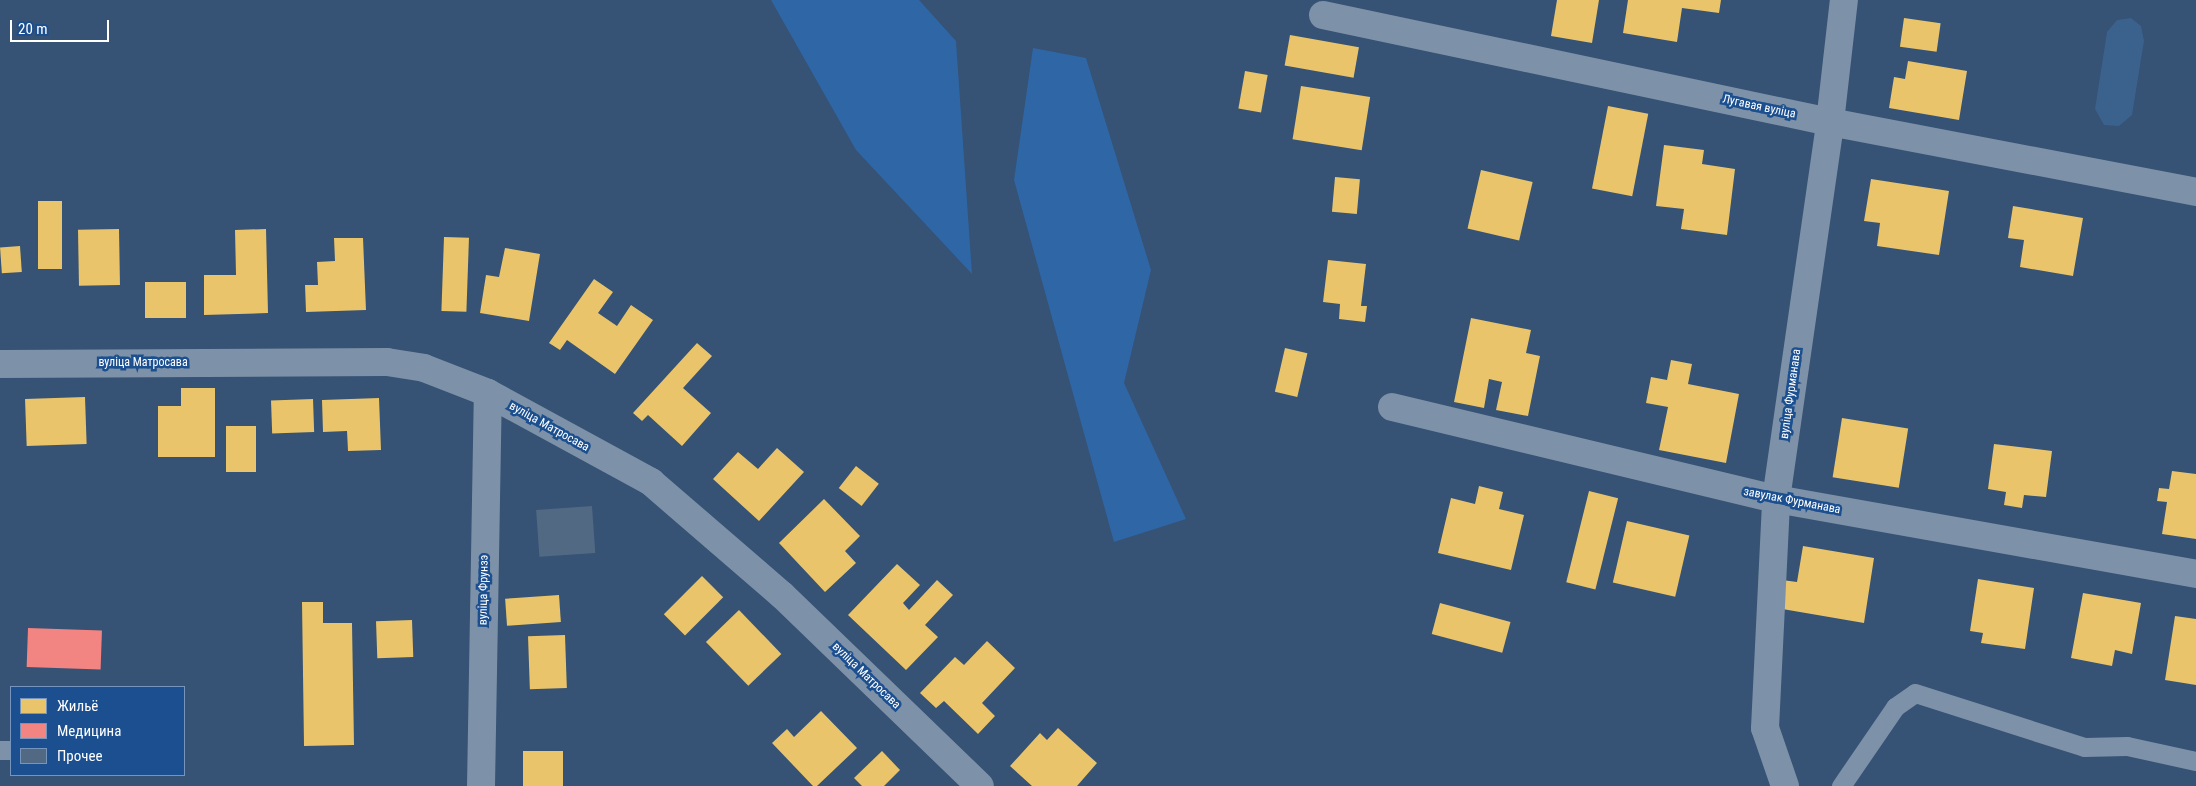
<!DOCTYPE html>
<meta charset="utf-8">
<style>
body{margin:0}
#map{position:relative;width:2196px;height:786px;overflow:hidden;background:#365274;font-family:"Roboto Condensed",sans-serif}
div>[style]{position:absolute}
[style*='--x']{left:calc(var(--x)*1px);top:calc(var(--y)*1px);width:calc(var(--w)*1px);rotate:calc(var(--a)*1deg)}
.green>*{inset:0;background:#2f66a5}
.water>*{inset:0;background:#3b618d}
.homes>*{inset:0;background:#e9c46a;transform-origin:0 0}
.health>*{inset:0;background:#f28482;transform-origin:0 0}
.building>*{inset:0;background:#526984;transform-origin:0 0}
.service>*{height:19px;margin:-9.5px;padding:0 9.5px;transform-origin:9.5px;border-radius:9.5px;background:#7d92a8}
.minor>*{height:28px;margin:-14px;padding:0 14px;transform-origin:14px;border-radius:14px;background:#7d92a8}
span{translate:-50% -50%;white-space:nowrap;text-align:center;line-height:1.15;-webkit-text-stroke:5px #1b4f8f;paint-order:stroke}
.street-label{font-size:12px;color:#fff}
.legend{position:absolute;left:10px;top:686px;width:175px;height:90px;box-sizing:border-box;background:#1b4f8f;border:1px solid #7695bc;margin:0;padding:6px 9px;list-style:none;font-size:15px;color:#fff}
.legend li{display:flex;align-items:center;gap:10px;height:25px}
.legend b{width:25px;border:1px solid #7695bc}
.scale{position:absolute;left:10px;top:20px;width:99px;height:22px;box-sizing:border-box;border:2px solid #fff;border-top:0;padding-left:6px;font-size:15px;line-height:18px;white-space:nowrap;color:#fff;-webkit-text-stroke:4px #1b4f8f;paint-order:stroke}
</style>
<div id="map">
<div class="green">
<i style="clip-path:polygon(771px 0,919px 0,956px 41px,972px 274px,856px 150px)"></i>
<i style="clip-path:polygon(1033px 48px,1086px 58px,1151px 270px,1124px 383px,1186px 519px,1114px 542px,1014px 180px)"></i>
</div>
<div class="water">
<i style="clip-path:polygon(2131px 18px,2141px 26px,2144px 41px,2132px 115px,2119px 126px,2104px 125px,2095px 109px,2107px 32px,2117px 20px)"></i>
</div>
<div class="homes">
<i style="clip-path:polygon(1557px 0,1599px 0,1592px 43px,1551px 36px)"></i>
<i style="clip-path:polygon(1628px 0,1721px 0,1719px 13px,1682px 8px,1677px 42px,1623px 33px)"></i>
<i style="left:1904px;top:18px;width:37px;height:29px;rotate:8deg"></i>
<i style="left:1290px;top:35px;width:70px;height:31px;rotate:10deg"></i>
<i style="clip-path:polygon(1908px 61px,1967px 71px,1959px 120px,1889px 108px,1894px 77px,1905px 79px)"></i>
<i style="left:1245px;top:71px;width:23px;height:38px;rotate:10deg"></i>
<i style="left:1301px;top:86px;width:70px;height:54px;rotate:9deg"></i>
<i style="left:1608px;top:106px;width:41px;height:84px;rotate:11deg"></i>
<i style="clip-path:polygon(1664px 145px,1704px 150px,1702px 164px,1735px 169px,1727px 235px,1681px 229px,1684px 209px,1656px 206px)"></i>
<i style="left:1481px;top:170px;width:53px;height:60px;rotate:13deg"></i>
<i style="left:1335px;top:177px;width:25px;height:35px;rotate:5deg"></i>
<i style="clip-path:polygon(1871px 179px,1949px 191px,1939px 255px,1877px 246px,1880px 223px,1864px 221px)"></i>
<i style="left:38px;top:201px;width:24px;height:68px"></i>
<i style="clip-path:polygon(2013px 206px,2083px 218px,2073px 276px,2020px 267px,2024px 240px,2008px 238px)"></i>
<i style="left:119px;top:229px;width:56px;height:41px;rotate:89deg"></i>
<i style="clip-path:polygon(266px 229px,268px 313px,204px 315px,204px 275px,236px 275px,235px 230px)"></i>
<i style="left:444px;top:237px;width:25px;height:74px;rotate:2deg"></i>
<i style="clip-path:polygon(334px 238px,363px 238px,366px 310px,306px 312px,305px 285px,318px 285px,317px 262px,335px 261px)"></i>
<i style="left:20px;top:246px;width:26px;height:20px;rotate:86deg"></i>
<i style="clip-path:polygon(505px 248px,540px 254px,529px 321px,480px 313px,486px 275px,499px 277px)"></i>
<i style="clip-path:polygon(1328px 260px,1366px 264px,1361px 306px,1367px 306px,1365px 322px,1339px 319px,1340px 304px,1323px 302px)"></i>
<i style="clip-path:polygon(594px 279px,613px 292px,598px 313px,617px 326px,631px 305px,653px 320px,615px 374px,567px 340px,560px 350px,549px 343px)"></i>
<i style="left:186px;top:282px;width:36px;height:41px;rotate:90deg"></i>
<i style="clip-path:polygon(1471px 318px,1531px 330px,1526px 353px,1540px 356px,1528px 416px,1496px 410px,1502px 382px,1489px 379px,1484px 408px,1454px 402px)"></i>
<i style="clip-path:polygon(697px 343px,712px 356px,683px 388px,711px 413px,682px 446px,648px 415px,642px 421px,633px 413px)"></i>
<i style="left:1285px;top:348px;width:23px;height:45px;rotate:13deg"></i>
<i style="clip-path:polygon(1671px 360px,1692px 364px,1688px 384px,1739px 394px,1726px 463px,1659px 450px,1668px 407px,1646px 403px,1651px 377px,1667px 380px)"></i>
<i style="clip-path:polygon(181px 388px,215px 388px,215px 457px,158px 457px,158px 406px,181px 406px)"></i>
<i style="left:85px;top:397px;width:47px;height:60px;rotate:88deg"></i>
<i style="clip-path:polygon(379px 398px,381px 450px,348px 451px,347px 431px,323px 432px,322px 400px)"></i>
<i style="left:313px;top:399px;width:33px;height:42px;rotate:88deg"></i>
<i style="left:1842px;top:418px;width:67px;height:60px;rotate:9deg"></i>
<i style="left:226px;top:426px;width:30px;height:46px"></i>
<i style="clip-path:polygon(1994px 444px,2052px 451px,2046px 497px,2024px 495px,2022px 508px,2004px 505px,2006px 492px,1988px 489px)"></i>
<i style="clip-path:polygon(777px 448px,804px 472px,759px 521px,713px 479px,738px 452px,758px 469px)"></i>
<i style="left:856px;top:466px;width:29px;height:28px;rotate:38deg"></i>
<i style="clip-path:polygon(2172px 471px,2196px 474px,2196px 539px,2162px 534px,2167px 502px,2157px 501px,2159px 488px,2169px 489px)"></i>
<i style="clip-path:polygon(1479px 486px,1503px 492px,1499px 509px,1524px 515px,1511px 570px,1438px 553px,1451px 498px,1475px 504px)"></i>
<i style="left:1589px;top:491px;width:30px;height:94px;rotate:14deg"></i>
<i style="clip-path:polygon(824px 499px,860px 536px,845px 551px,856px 563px,825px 592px,779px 543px)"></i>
<i style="left:1627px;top:521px;width:64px;height:63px;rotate:13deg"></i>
<i style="clip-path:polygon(1803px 546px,1874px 558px,1864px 623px,1777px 608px,1782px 580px,1797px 582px)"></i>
<i style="clip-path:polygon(897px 564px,920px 585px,903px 603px,909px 610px,937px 580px,953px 595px,925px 625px,938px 637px,906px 670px,848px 615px)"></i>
<i style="left:702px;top:576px;width:30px;height:54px;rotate:45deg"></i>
<i style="clip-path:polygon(1978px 579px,2034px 588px,2025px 649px,1981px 643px,1983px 633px,1970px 631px)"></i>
<i style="clip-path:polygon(2083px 593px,2141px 603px,2132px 654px,2115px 650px,2112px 666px,2071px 658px)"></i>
<i style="left:559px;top:595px;width:27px;height:54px;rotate:86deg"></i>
<i style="clip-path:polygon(302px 602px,323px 602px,323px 623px,352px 623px,354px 745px,304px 746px)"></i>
<i style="left:1440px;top:603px;width:73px;height:32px;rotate:15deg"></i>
<i style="left:739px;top:610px;width:61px;height:46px;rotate:46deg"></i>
<i style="clip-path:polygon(2175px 616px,2196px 619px,2196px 685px,2165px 680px)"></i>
<i style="left:412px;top:620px;width:37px;height:36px;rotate:88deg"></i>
<i style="left:565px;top:635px;width:53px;height:37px;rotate:88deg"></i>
<i style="clip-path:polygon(987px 641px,1015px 668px,982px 703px,995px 716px,978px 734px,944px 701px,936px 708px,920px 693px,955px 657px,964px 665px)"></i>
<i style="clip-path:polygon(821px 711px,857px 748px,817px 786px,813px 786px,772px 743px,787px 729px,794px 737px)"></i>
<i style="clip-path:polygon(1058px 728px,1097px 763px,1077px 786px,1032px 786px,1010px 766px,1040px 733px,1047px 740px)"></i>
<i style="left:523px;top:751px;width:40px;height:35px"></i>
<i style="clip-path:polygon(882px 751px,900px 770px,884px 786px,862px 786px,854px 778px)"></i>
</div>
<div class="health">
<i style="left:28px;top:628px;width:74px;height:39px;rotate:2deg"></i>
</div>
<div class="building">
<i style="left:592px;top:506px;width:47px;height:56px;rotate:86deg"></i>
</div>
<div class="service">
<i style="--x:0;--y:750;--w:11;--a:0"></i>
<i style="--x:1841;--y:786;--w:96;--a:-55.6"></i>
<i style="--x:1895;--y:707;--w:24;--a:-35"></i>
<i style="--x:1915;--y:693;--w:177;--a:17.7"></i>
<i style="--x:2084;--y:747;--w:43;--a:-1.3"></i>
<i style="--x:2127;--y:746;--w:71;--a:12.3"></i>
</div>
<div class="minor">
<i style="--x:1323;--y:15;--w:518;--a:11.92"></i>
<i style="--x:1830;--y:122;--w:373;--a:10.8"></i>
<i style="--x:0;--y:364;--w:387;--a:-0.3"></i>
<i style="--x:387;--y:362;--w:37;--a:9"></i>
<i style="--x:424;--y:368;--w:69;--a:21.3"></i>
<i style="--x:488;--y:393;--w:186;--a:28.6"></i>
<i style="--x:651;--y:482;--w:173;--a:40.8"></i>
<i style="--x:782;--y:595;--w:275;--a:44"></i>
<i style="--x:1392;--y:407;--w:395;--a:13.5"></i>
<i style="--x:1776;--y:499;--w:427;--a:10.1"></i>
<i style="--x:481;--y:786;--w:393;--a:-89"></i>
<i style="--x:1785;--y:786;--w:61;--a:-109"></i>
<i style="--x:1765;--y:728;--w:229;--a:-87.2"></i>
<i style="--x:1776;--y:499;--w:381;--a:-81.8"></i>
<i style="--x:1830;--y:122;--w:123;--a:-83.5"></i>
</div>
<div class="street-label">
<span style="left:1759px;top:107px;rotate:12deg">Лугавая вуліца</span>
<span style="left:143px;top:363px">вуліца Матросава</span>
<span style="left:1791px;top:394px;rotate:-82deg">вуліца Фурманава</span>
<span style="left:549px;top:427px;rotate:29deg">вуліца Матросава</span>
<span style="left:1792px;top:501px;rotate:11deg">завулак Фурманава</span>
<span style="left:484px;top:590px;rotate:-89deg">вуліца Фрунзэ</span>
<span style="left:866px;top:676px;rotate:44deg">вуліца Матросава</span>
</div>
<ul class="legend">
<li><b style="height:14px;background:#e9c46a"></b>Жильё</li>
<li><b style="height:14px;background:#f28482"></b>Медицина</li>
<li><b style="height:14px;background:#526984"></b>Прочее</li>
</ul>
<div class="scale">20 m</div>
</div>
